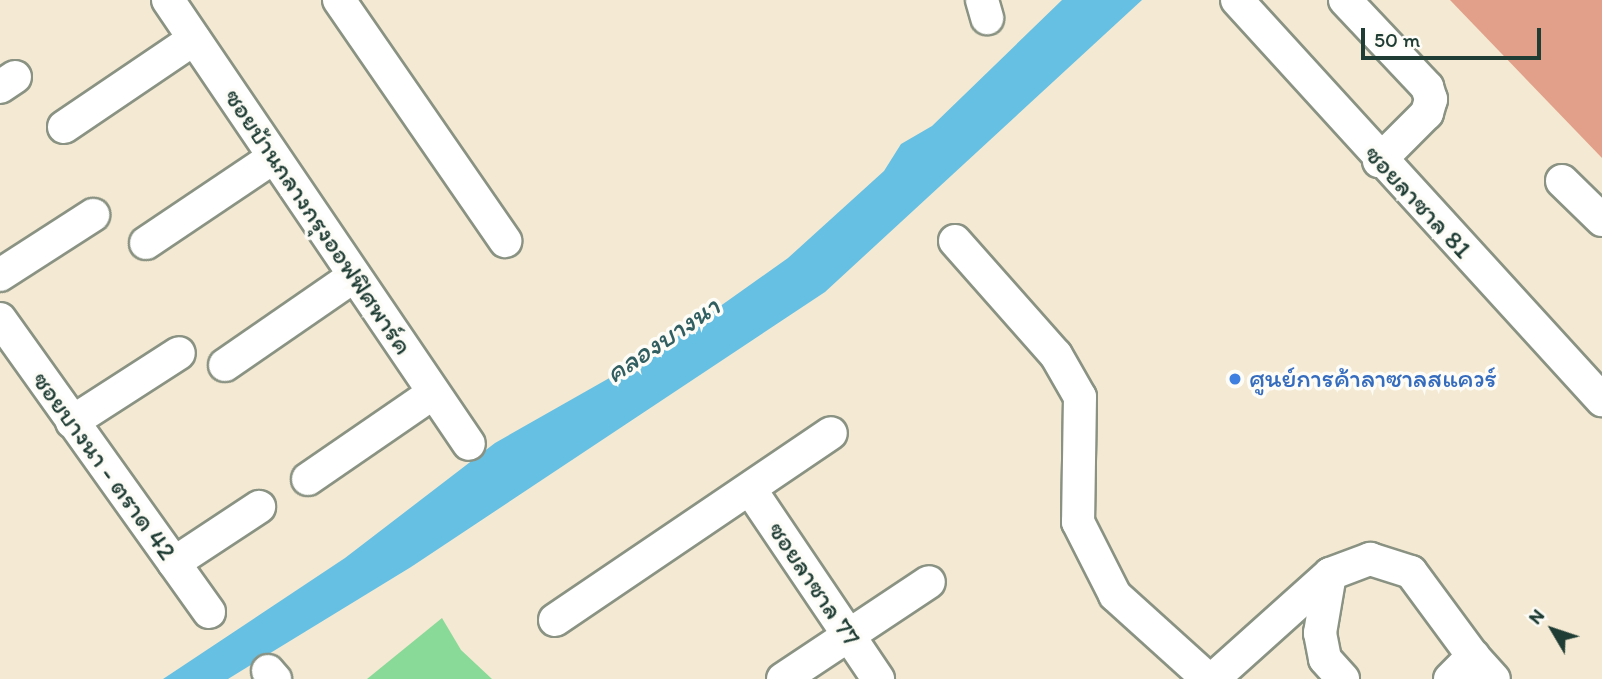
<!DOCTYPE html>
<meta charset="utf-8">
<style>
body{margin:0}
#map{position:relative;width:1602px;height:679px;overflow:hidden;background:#f4e9d2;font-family:Itim,"Playpen Sans Thai",sans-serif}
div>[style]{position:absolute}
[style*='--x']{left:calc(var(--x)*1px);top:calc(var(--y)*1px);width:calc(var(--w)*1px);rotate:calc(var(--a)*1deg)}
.green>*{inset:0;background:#89d999}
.water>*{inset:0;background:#66c0e4}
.building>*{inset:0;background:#e29f89}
.roads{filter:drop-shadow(2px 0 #8a9383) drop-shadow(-2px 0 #8a9383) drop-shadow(0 2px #8a9383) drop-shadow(0 -2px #8a9383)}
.minor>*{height:32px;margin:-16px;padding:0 16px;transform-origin:16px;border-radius:16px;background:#fff}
.dots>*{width:19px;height:19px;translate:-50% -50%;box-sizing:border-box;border:4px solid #fdfcf7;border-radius:50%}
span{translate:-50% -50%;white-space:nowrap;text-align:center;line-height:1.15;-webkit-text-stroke:7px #fdfcf7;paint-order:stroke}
.street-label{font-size:26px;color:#1f3d34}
.shop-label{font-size:26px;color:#366cbe}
.left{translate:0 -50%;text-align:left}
.water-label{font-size:28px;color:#315e60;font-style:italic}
.north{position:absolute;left:1518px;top:595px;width:70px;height:70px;-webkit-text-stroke:5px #fdfcf7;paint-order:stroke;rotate:309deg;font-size:19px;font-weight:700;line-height:28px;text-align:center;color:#1f3d34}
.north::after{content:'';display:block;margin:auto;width:24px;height:32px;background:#1f3d34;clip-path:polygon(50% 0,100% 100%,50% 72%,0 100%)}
.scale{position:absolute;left:1361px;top:28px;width:180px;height:32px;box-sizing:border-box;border:4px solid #1f3d34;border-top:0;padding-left:9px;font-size:21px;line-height:24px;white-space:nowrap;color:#1f3d34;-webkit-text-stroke:5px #fdfcf7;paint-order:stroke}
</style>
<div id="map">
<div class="green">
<i style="clip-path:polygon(442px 618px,461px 650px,492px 679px,367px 679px)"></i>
</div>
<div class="water">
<i style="clip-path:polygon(1062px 0,1142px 0,825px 292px,411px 567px,228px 679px,163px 679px,345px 558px,495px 443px,657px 351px,788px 258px,884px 171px,901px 144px,932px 126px)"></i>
</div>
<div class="building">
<i style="clip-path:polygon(1450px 0,1602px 0,1602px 158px)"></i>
</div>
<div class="roads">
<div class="minor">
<i style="--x:168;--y:0;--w:536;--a:55.87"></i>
<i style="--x:339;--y:0;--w:293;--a:55.4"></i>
<i style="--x:982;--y:0;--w:19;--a:74"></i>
<i style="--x:1237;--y:0;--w:542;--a:47.62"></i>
<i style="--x:1345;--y:0;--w:120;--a:46.7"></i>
<i style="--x:1427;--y:87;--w:13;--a:72"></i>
<i style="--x:1431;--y:99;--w:15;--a:106"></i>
<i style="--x:1427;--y:113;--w:68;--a:135"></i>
<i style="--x:0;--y:87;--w:18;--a:-34"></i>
<i style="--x:64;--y:127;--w:157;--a:-34.1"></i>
<i style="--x:1562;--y:181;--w:56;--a:44.3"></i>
<i style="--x:955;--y:241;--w:152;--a:48.5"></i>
<i style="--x:1056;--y:355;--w:48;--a:60.3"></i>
<i style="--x:1080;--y:397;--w:125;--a:90.9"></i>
<i style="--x:1078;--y:522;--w:82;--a:63.1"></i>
<i style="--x:1115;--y:595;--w:125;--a:42.1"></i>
<i style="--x:146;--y:243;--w:154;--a:-33.9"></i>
<i style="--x:0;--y:275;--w:111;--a:-32.8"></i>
<i style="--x:0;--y:319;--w:360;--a:54.5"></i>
<i style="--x:225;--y:365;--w:157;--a:-34.6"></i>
<i style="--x:72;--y:422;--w:127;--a:-32.8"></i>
<i style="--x:308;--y:479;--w:152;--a:-34.5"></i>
<i style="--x:750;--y:489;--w:229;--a:56"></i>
<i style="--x:174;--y:563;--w:102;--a:-33.4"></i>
<i style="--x:1330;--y:574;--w:60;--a:99.6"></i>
<i style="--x:1320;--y:633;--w:26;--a:79"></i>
<i style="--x:1325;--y:659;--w:27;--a:48"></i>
<i style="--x:555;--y:620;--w:333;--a:-34.1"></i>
<i style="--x:268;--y:671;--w:11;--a:49"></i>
<i style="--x:783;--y:679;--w:175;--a:-33.6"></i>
<i style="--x:1213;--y:679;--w:157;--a:-41.9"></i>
<i style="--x:1330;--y:574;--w:43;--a:-20.6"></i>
<i style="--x:1370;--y:559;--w:43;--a:17.6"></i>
<i style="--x:1411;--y:572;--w:104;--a:53.6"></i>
<i style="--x:1450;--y:679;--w:33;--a:-45"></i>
<i style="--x:1473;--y:656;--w:31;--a:48"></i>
</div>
</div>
<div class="dots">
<i style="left:1235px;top:379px;background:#3f7fe0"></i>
</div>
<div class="street-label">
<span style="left:1418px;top:202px;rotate:47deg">ซอยลาซาล 81</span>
<span style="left:318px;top:222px;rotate:56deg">ซอยบ้านกลางกรุงออฟฟิศพาร์ค</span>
<span style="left:104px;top:466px;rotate:54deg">ซอยบางนา - ตราด 42</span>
<span style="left:814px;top:584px;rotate:56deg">ซอยลาซาล 77</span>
</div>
<div class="shop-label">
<span class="left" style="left:1249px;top:379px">ศูนย์การค้าลาซาลสแควร์</span>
</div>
<div class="water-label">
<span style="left:662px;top:339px;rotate:-34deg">คลองบางนา</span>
</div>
<div class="north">N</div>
<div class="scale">50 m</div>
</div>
